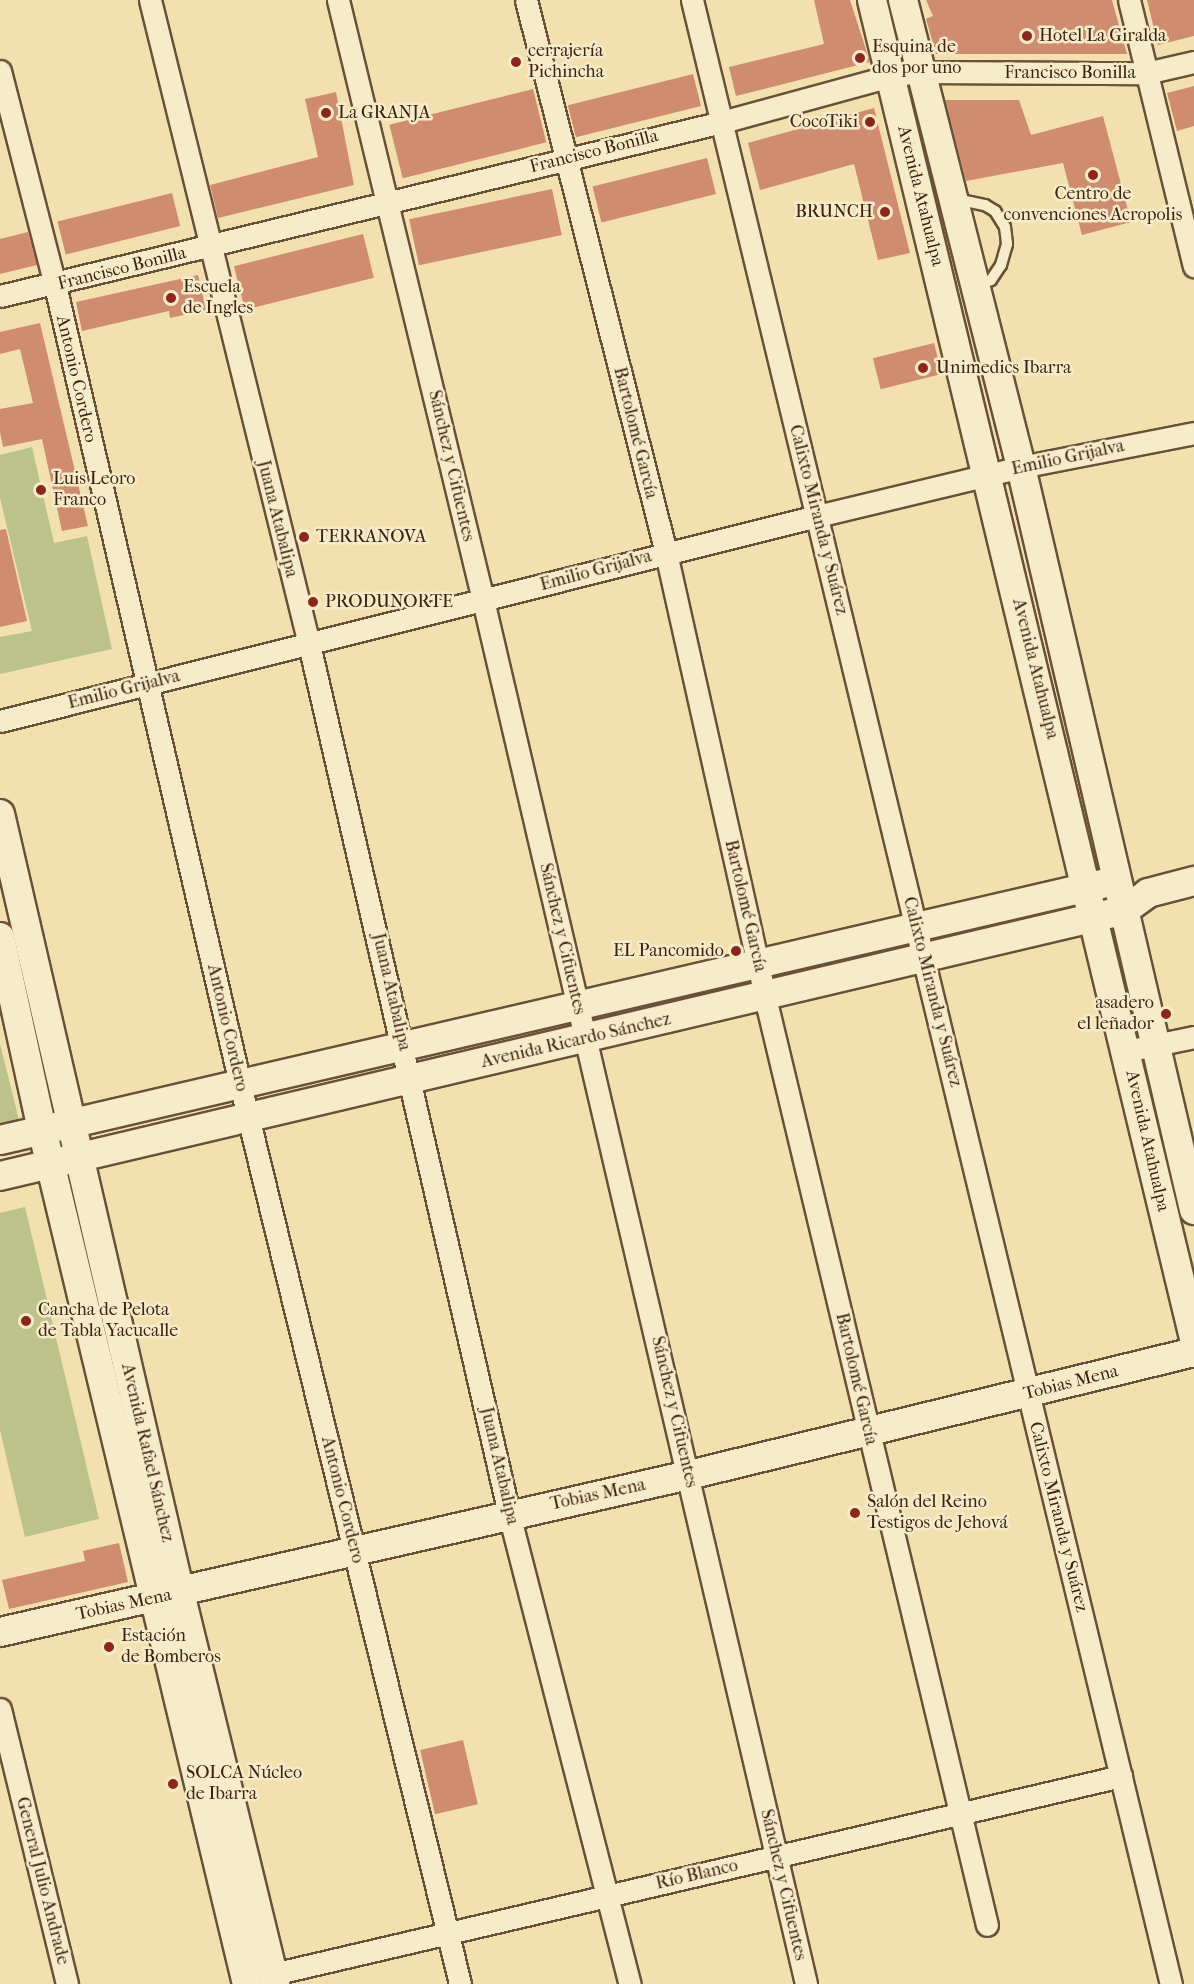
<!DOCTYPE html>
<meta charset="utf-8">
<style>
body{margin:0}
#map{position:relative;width:1194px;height:1984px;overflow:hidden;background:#f2e1ae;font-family:"IM FELL French Canon",serif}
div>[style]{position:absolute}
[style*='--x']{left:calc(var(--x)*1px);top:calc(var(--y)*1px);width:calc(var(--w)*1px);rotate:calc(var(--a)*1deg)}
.green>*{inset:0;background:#bbc28a}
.building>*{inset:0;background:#d08c6e;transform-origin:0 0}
.roads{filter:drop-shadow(2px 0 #6a5039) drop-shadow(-2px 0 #6a5039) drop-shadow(0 2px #6a5039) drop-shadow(0 -2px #6a5039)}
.lane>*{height:10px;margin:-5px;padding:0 5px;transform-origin:5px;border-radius:5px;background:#f7ecca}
.street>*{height:21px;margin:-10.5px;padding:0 10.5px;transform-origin:10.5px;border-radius:10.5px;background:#f7ecca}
.secondary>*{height:28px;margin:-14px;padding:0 14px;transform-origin:14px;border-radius:14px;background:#f7ecca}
.dots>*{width:16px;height:16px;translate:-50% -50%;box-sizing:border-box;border:3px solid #f7ecca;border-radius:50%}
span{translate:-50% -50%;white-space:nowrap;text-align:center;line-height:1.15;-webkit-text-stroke:5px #f7ecca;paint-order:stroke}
.poi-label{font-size:18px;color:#3d2012}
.left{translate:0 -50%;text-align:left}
.right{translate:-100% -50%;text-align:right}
.street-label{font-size:18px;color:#3d2012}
</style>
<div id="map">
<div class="green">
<i style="clip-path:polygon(32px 447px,54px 543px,87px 536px,112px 649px,0 674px,0 637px,32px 631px,0 498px,0 455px)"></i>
<i style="clip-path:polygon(0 1044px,19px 1120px,0 1125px)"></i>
<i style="clip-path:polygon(25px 1207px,99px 1519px,25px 1537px,0 1430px,0 1213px)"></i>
</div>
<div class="building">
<i style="clip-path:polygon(814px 0,850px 0,870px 62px,736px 96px,729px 67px,824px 44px)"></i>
<i style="clip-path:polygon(926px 0,1112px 0,1127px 54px,936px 54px,926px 19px,933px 16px)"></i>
<i style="clip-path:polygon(1147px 0,1194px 0,1194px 36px,1158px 45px)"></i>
<i style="left:693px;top:74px;width:33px;height:129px;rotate:76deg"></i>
<i style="clip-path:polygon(1194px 86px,1194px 126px,1177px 131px,1167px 93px)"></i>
<i style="left:533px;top:89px;width:55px;height:148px;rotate:76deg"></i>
<i style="clip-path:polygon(336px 92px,354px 185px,218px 218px,210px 185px,318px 157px,305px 99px)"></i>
<i style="clip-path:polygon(945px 100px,1019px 100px,1031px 135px,1103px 116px,1131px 222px,1082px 235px,1063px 163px,966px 181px)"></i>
<i style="clip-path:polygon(874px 108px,910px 253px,878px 260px,854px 164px,760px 190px,748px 143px)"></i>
<i style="left:707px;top:158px;width:37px;height:118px;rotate:76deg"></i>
<i style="left:552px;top:189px;width:47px;height:146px;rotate:78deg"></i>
<i style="left:172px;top:193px;width:34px;height:118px;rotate:76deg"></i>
<i style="clip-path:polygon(28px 232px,37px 265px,0 274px,0 239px)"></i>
<i style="left:363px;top:234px;width:45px;height:133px;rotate:76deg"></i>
<i style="clip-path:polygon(198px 275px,206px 310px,170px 318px,169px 311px,82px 331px,76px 302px)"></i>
<i style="clip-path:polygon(40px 323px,88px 526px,62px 531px,42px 439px,3px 447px,0 432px,0 409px,33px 403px,20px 349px,0 354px,0 332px)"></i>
<i style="left:934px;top:343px;width:32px;height:63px;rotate:76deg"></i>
<i style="clip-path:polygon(6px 529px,27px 621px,0 627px,0 530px)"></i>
<i style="clip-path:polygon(119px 1543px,128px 1582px,9px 1609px,2px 1580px,85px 1561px,83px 1551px)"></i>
<i style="left:463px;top:1740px;width:66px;height:44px;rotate:77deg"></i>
</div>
<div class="roads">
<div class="lane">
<i style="--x:956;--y:199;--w:30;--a:12"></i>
<i style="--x:985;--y:205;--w:12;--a:31"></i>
<i style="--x:995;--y:211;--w:19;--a:58"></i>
<i style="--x:1005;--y:227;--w:17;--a:83"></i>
<i style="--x:1007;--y:244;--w:22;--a:106"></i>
<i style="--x:1001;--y:265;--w:18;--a:124"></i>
<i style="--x:991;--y:280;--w:14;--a:159"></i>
</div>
<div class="street">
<i style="--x:150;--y:0;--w:663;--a:76.13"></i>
<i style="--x:309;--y:644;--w:893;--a:77.05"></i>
<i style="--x:509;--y:1514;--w:485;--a:75.6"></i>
<i style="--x:338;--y:0;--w:617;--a:76.41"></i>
<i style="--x:483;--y:600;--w:1421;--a:76.86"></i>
<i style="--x:526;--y:0;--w:570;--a:75.79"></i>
<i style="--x:666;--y:553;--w:455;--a:77.4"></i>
<i style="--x:765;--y:997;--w:954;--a:76.55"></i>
<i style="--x:692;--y:0;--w:2041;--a:76.43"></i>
<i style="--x:1129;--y:0;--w:274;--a:76.3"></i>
<i style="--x:0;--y:71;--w:221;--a:75.6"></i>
<i style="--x:55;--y:285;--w:820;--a:76.96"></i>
<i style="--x:240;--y:1084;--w:926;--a:76.26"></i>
<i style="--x:0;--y:296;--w:743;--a:-13.55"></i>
<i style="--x:722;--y:122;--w:174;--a:-15.3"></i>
<i style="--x:890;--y:76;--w:29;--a:-8"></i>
<i style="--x:919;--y:72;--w:227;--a:0.3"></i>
<i style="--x:1146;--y:73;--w:49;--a:-12.9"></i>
<i style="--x:0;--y:721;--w:842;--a:-14.09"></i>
<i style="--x:817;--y:516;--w:210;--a:-13.5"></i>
<i style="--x:1021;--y:467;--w:176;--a:-11.1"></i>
<i style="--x:1126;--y:1051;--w:69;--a:-11.6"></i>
<i style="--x:0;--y:1709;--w:283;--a:76.3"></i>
<i style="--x:273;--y:1974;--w:871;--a:-13.14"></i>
</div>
<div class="secondary">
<i style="--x:872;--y:0;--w:1376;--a:76.47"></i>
<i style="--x:903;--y:0;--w:482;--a:75.8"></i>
<i style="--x:1021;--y:467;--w:763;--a:76.89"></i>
<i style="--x:0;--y:814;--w:800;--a:76.99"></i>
<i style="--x:180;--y:1593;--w:402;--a:76.3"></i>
<i style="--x:0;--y:937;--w:197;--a:77.7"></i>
<i style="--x:42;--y:1129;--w:879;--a:76.52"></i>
<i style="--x:0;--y:1140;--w:1135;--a:-13.08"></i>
<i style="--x:0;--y:1176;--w:1156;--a:-13.3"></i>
<i style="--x:1125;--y:910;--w:29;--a:-36"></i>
<i style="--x:1148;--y:893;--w:48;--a:-14.6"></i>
<i style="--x:0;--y:1632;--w:707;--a:-12.84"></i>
<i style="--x:689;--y:1475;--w:520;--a:-13.69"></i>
</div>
</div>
<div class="dots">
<i style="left:1027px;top:36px;background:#8f2418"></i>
<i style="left:860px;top:58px;background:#8f2418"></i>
<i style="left:516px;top:62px;background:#8f2418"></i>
<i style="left:326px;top:113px;background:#8f2418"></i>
<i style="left:870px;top:122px;background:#8f2418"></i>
<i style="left:1093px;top:175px;background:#8f2418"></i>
<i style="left:885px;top:212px;background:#8f2418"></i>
<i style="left:171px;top:298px;background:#8f2418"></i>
<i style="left:923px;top:368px;background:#8f2418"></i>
<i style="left:41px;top:490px;background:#8f2418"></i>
<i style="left:304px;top:537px;background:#8f2418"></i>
<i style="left:313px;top:602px;background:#8f2418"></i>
<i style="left:736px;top:951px;background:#8f2418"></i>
<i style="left:1166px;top:1014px;background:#8f2418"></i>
<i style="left:26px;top:1321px;background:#8f2418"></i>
<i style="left:855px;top:1513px;background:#8f2418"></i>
<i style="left:109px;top:1647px;background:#8f2418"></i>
<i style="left:173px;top:1784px;background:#8f2418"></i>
</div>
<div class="poi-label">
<span class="left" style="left:1039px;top:36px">Hotel La Giralda</span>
<span class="left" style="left:872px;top:58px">Esquina de<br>dos por uno</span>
<span class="left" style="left:528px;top:62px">cerrajería<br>Pichincha</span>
<span class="left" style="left:338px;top:113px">La GRANJA</span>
<span class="right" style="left:858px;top:122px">CocoTiki</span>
<span style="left:1093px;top:205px">Centro de<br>convenciones Acropolis</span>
<span class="right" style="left:873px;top:212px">BRUNCH</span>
<span class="left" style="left:183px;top:298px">Escuela<br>de Ingles</span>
<span class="left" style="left:936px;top:368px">Unimedics Ibarra</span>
<span class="left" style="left:53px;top:490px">Luis Leoro<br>Franco</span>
<span class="left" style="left:316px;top:537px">TERRANOVA</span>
<span class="left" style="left:325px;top:602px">PRODUNORTE</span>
<span class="right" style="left:724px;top:951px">EL Pancomido</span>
<span class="right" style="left:1154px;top:1014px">asadero<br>el leñador</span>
<span class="left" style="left:38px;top:1321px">Cancha de Pelota<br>de Tabla Yacucalle</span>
<span class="left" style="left:867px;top:1513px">Salón del Reino<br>Testigos de Jehová</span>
<span class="left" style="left:121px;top:1647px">Estación<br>de Bomberos</span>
<span class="left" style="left:186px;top:1784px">SOLCA Núcleo<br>de Ibarra</span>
</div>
<div class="street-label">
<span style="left:1070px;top:73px">Francisco Bonilla</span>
<span style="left:594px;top:152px;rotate:-14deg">Francisco Bonilla</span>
<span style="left:920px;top:196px;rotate:76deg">Avenida Atahualpa</span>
<span style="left:122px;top:269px;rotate:-14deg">Francisco Bonilla</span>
<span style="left:76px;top:379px;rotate:77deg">Antonio Cordero</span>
<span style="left:635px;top:433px;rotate:76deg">Bartolomé García</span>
<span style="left:1068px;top:458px;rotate:-12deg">Emilio Grijalva</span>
<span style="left:451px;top:466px;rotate:77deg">Sánchez y Cifuentes</span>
<span style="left:277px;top:519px;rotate:76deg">Juana Atabalipa</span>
<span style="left:818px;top:520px;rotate:76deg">Calixto Miranda y Suárez</span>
<span style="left:596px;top:571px;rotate:-15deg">Emilio Grijalva</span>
<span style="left:1035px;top:669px;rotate:76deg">Avenida Atahualpa</span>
<span style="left:124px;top:690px;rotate:-14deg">Emilio Grijalva</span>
<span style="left:745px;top:906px;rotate:77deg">Bartolomé García</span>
<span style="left:562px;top:939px;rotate:77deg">Sánchez y Cifuentes</span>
<span style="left:391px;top:992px;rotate:77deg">Juana Atabalipa</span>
<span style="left:932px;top:992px;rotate:76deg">Calixto Miranda y Suárez</span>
<span style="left:227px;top:1028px;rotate:77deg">Antonio Cordero</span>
<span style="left:576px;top:1041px;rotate:-13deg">Avenida Ricardo Sánchez</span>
<span style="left:1147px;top:1141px;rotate:77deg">Avenida Atahualpa</span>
<span style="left:856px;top:1379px;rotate:77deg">Bartolomé García</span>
<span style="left:1071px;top:1383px;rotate:-14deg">Tobias Mena</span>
<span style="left:674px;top:1412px;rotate:77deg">Sánchez y Cifuentes</span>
<span style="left:147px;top:1453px;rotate:77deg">Avenida Rafael Sánchez</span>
<span style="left:499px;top:1466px;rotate:77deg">Juana Atabalipa</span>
<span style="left:598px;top:1495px;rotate:-12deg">Tobias Mena</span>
<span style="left:342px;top:1500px;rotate:76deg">Antonio Cordero</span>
<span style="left:1058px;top:1517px;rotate:76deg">Calixto Miranda y Suárez</span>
<span style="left:124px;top:1605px;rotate:-12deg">Tobias Mena</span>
<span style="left:697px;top:1875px;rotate:-13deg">Río Blanco</span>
<span style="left:42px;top:1881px;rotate:76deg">General Julio Andrade</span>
<span style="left:783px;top:1885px;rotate:77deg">Sánchez y Cifuentes</span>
</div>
</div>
